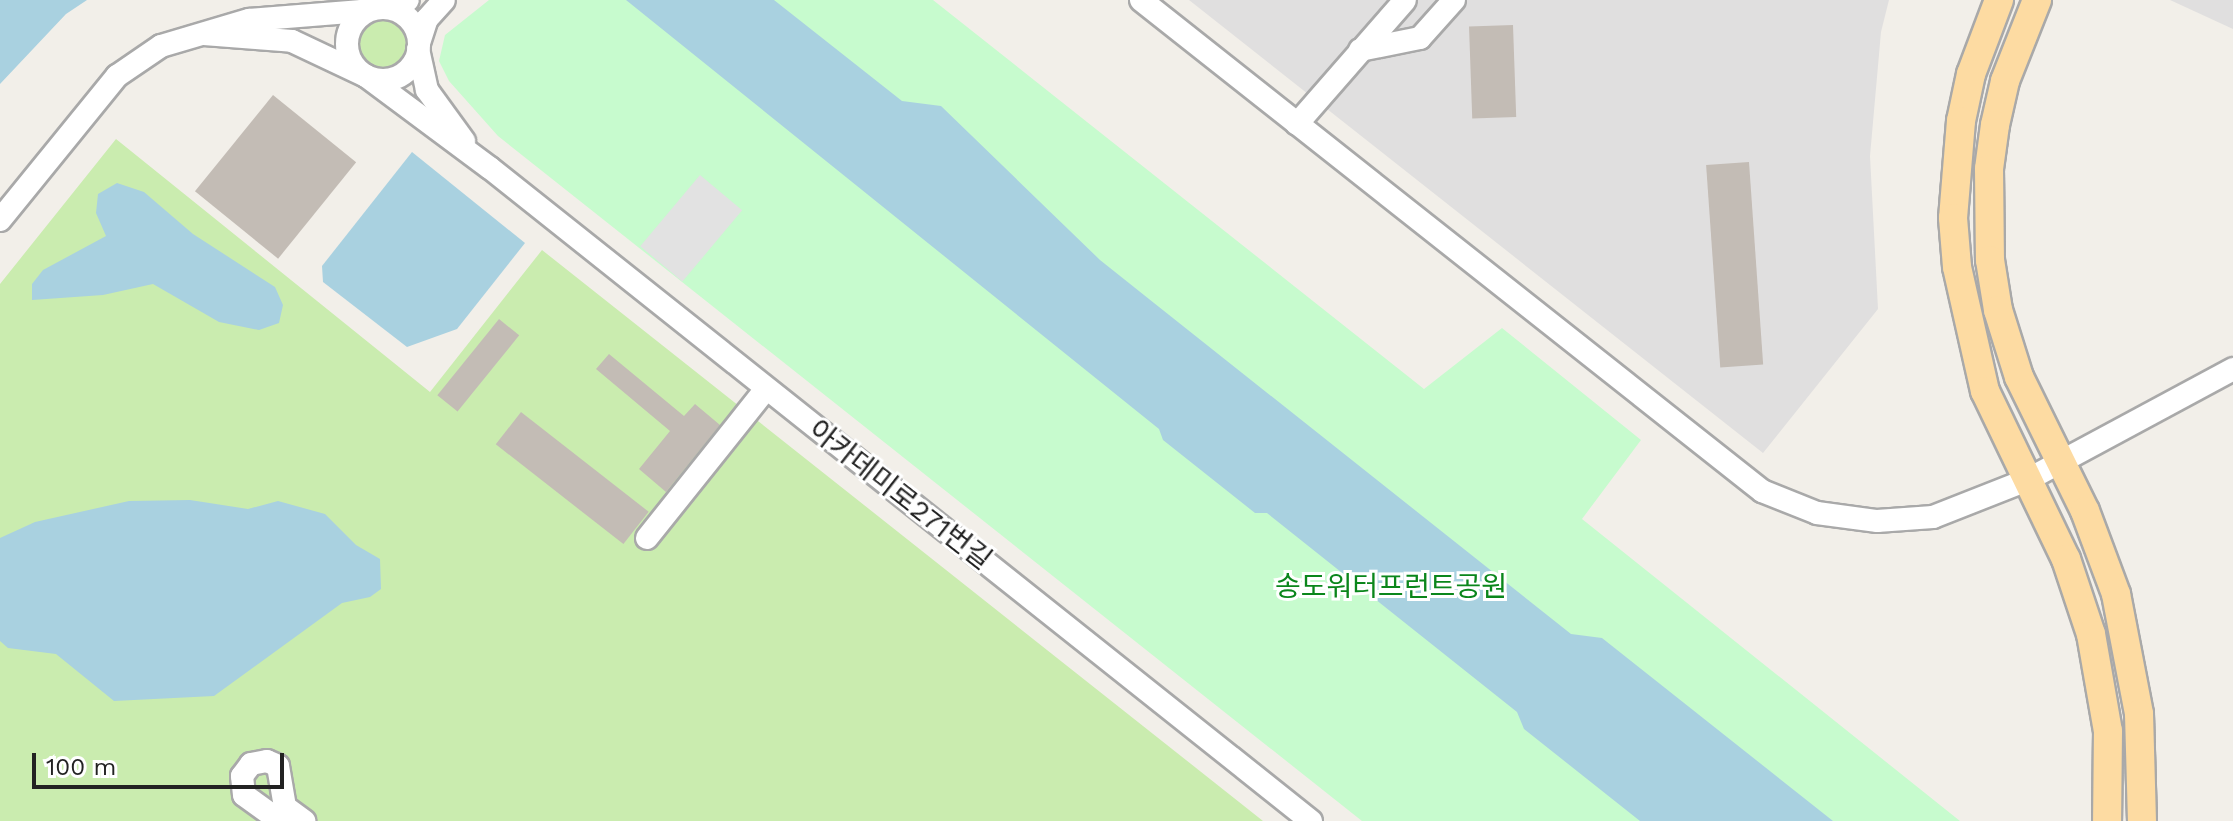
<!DOCTYPE html>
<meta charset="utf-8">
<style>
body{margin:0}
#map{position:relative;width:2233px;height:821px;overflow:hidden;background:#f2efe9;font-family:"Work Sans","Noto Sans KR",sans-serif}
div>[style]{position:absolute}
[style*='--x']{left:calc(var(--x)*1px);top:calc(var(--y)*1px);width:calc(var(--w)*1px);rotate:calc(var(--a)*1deg)}
.residential>*{inset:0;background:#e0dfdf}
.grass>*{inset:0;background:#caecaf}
.round{border-radius:50%}
.park>*{inset:0;background:#c7fbce}
.parking>*{inset:0;background:#e2e2e2;transform-origin:0 0}
.water>*{inset:0;background:#a9d1e0}
.building>*{inset:0;background:#c3bcb5;transform-origin:0 0}
.roads{filter:drop-shadow(2px 0 #a9a9a9) drop-shadow(-2px 0 #a9a9a9) drop-shadow(0 2px #a9a9a9) drop-shadow(0 -2px #a9a9a9)}
.minor>*{height:22px;margin:-11px;padding:0 11px;transform-origin:11px;border-radius:11px;background:#fff}
.minor>.ring{margin:-11px;padding:0;box-sizing:content-box;background:none;border:22px solid #fff;border-radius:50%}
.major>*{height:28px;margin:-14px;padding:0 14px;transform-origin:14px;border-radius:14px;background:#fddba2}
span{translate:-50% -50%;white-space:nowrap;text-align:center;line-height:1.15;-webkit-text-stroke:6px #fff;paint-order:stroke}
.street-label{font-size:28px;color:#222}
.park-label{font-size:28px;color:#0a861b}
.scale{position:absolute;left:32px;top:753px;width:252px;height:36px;box-sizing:border-box;border:4px solid #222;border-top:0;padding-left:10px;font-size:24px;line-height:28px;white-space:nowrap;color:#222;-webkit-text-stroke:6px #fff;paint-order:stroke}
</style>
<div id="map">
<div class="residential">
<i style="clip-path:polygon(1189px 0,1889px 0,1881px 32px,1870px 156px,1878px 309px,1763px 453px)"></i>
<i style="clip-path:polygon(2170px 0,2233px 0,2233px 29px)"></i>
</div>
<div class="grass">
<i class="round" style="left:357px;top:20px;width:50px;height:50px"></i>
<i style="clip-path:polygon(116px 139px,430px 392px,542px 250px,1263px 821px,0 821px,0 284px)"></i>
</div>
<div class="park">
<i style="clip-path:polygon(489px 0,933px 0,1424px 389px,1502px 328px,1641px 440px,1582px 519px,1960px 821px,1362px 821px,498px 136px,449px 81px,439px 61px,445px 35px)"></i>
</div>
<div class="parking">
<i style="left:700px;top:175px;width:55px;height:93px;rotate:40deg"></i>
</div>
<div class="water">
<i style="clip-path:polygon(0 0,87px 0,66px 14px,0 84px)"></i>
<i style="clip-path:polygon(626px 0,774px 0,902px 101px,941px 106px,1100px 260px,1154px 303px,1571px 634px,1602px 638px,1833px 821px,1640px 821px,1524px 729px,1517px 712px,1267px 513px,1255px 513px,1163px 440px,1159px 429px)"></i>
<i style="clip-path:polygon(412px 152px,525px 243px,457px 329px,407px 347px,323px 282px,322px 266px)"></i>
<i style="clip-path:polygon(117px 183px,144px 192px,193px 234px,275px 287px,283px 305px,279px 323px,259px 330px,219px 322px,153px 284px,103px 295px,32px 300px,32px 284px,43px 270px,106px 236px,96px 213px,98px 194px)"></i>
<i style="clip-path:polygon(190px 500px,248px 509px,278px 501px,325px 514px,356px 545px,380px 559px,381px 589px,370px 597px,342px 603px,214px 696px,114px 701px,56px 654px,8px 648px,0 641px,0 538px,35px 522px,129px 501px)"></i>
</div>
<div class="building">
<i style="left:1513px;top:25px;width:92px;height:44px;rotate:88deg"></i>
<i style="left:273px;top:95px;width:107px;height:124px;rotate:39deg"></i>
<i style="left:1749px;top:162px;width:203px;height:43px;rotate:86deg"></i>
<i style="left:499px;top:319px;width:26px;height:98px;rotate:39deg"></i>
<i style="clip-path:polygon(609px 354px,684px 416px,695px 404px,720px 425px,666px 492px,639px 469px,670px 431px,596px 369px)"></i>
<i style="left:521px;top:412px;width:162px;height:41px;rotate:38deg"></i>
</div>
<div class="roads">
<div class="minor">
<i style="--x:1141;--y:0;--w:792;--a:38.33"></i>
<i style="--x:1762;--y:491;--w:59;--a:21.8"></i>
<i style="--x:1817;--y:513;--w:61;--a:7.6"></i>
<i style="--x:1877;--y:521;--w:56;--a:-4.1"></i>
<i style="--x:1933;--y:517;--w:101;--a:-21.5"></i>
<i style="--x:2027;--y:480;--w:234;--a:-28.3"></i>
<i class="ring" style="left:347px;top:8px;width:50px;height:50px"></i>
<i style="--x:204;--y:34;--w:88;--a:4.5"></i>
<i style="--x:292;--y:41;--w:82;--a:25.3"></i>
<i style="--x:366;--y:76;--w:154;--a:36.6"></i>
<i style="--x:490;--y:168;--w:1049;--a:38.5"></i>
<i style="--x:419;--y:43;--w:25;--a:-72"></i>
<i style="--x:427;--y:19;--w:25;--a:-48"></i>
<i style="--x:418;--y:49;--w:42;--a:77.6"></i>
<i style="--x:427;--y:90;--w:63;--a:54"></i>
<i style="--x:1360;--y:50;--w:61;--a:-11.3"></i>
<i style="--x:1420;--y:38;--w:51;--a:-48.2"></i>
<i style="--x:1297;--y:124;--w:164;--a:-48.9"></i>
<i style="--x:0;--y:220;--w:186;--a:-50.9"></i>
<i style="--x:117;--y:76;--w:53;--a:-34.3"></i>
<i style="--x:161;--y:46;--w:92;--a:-16.5"></i>
<i style="--x:249;--y:20;--w:113;--a:-4.6"></i>
<i style="--x:362;--y:11;--w:47;--a:-13.4"></i>
<i style="--x:647;--y:538;--w:191;--a:-51.4"></i>
<i style="--x:280;--y:821;--w:44;--a:-144.2"></i>
<i style="--x:244;--y:795;--w:19;--a:-96"></i>
<i style="--x:242;--y:776;--w:15;--a:-53"></i>
<i style="--x:251;--y:764;--w:16;--a:-11"></i>
<i style="--x:267;--y:761;--w:12;--a:24"></i>
<i style="--x:278;--y:766;--w:42;--a:80.3"></i>
<i style="--x:285;--y:807;--w:24;--a:36"></i>
</div>
<div class="major">
<i style="--x:1999;--y:0;--w:79;--a:110.7"></i>
<i style="--x:1971;--y:74;--w:48;--a:102"></i>
<i style="--x:1961;--y:121;--w:97;--a:94.7"></i>
<i style="--x:1953;--y:218;--w:49;--a:85.3"></i>
<i style="--x:1957;--y:267;--w:127;--a:77.3"></i>
<i style="--x:1985;--y:391;--w:187;--a:64.3"></i>
<i style="--x:2066;--y:559;--w:79;--a:71.6"></i>
<i style="--x:2091;--y:634;--w:98;--a:80.1"></i>
<i style="--x:2108;--y:731;--w:90;--a:90.6"></i>
<i style="--x:2037;--y:0;--w:87;--a:111.6"></i>
<i style="--x:2005;--y:81;--w:45;--a:102.8"></i>
<i style="--x:1995;--y:125;--w:44;--a:97.8"></i>
<i style="--x:1989;--y:169;--w:91;--a:89.4"></i>
<i style="--x:1990;--y:260;--w:51;--a:80.9"></i>
<i style="--x:1998;--y:310;--w:70;--a:72.6"></i>
<i style="--x:2019;--y:377;--w:149;--a:63.8"></i>
<i style="--x:2085;--y:511;--w:89;--a:69.5"></i>
<i style="--x:2116;--y:594;--w:122;--a:79.1"></i>
<i style="--x:2139;--y:714;--w:107;--a:88.4"></i>
</div>
</div>
<div class="street-label">
<span style="left:900px;top:495px;rotate:38deg">아카데미로271번길</span>
</div>
<div class="park-label">
<span style="left:1391px;top:587px">송도워터프런트공원</span>
</div>
<div class="scale">100 m</div>
</div>
